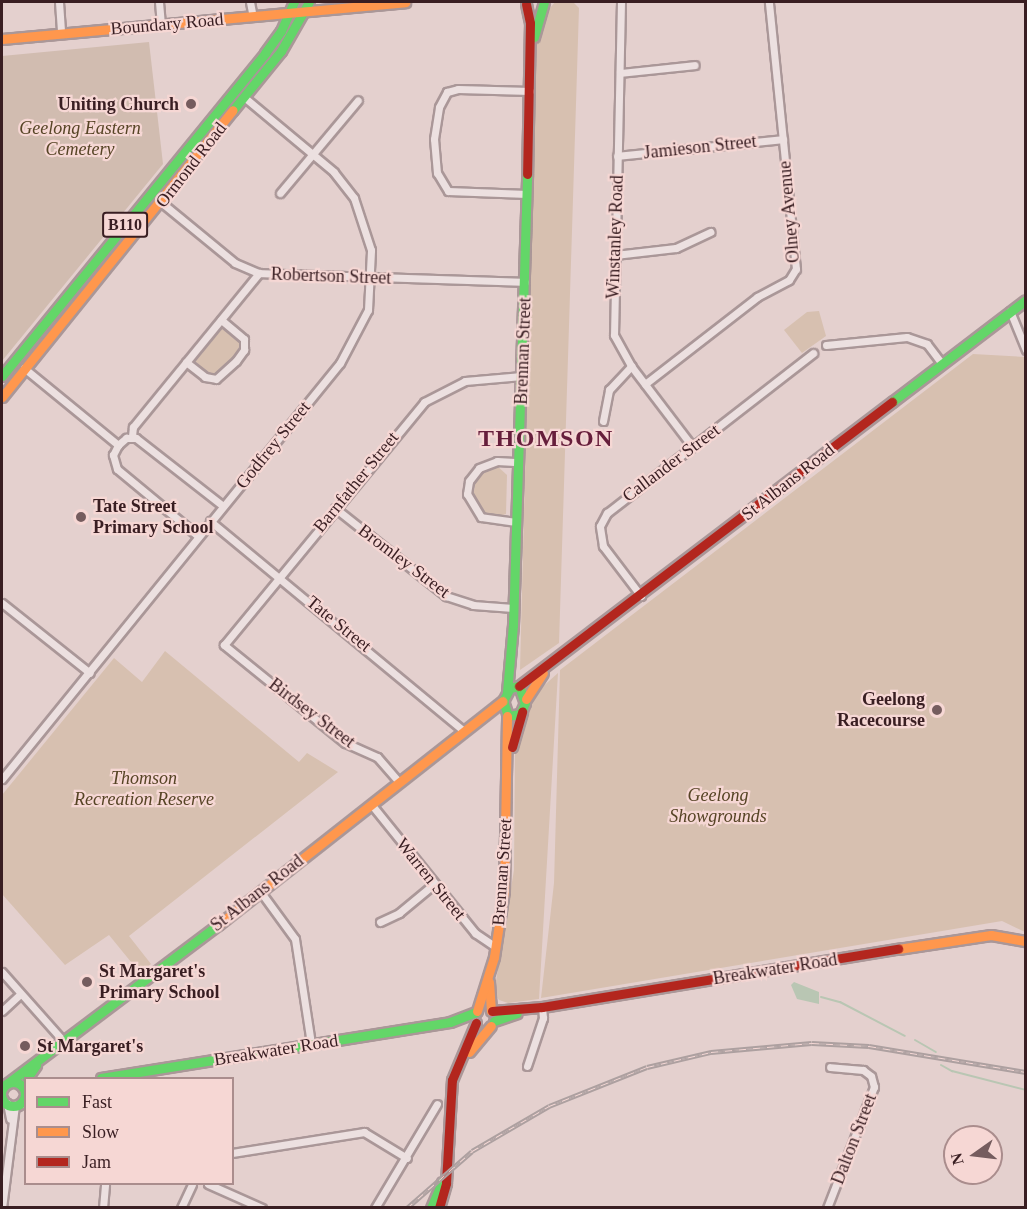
<!DOCTYPE html>
<style>
body{margin:0}
#map{position:relative;width:1027px;height:1209px;overflow:hidden;background:#e4d0ce;font-family:Georgia,serif}
div>[style]{position:absolute}
[style*='--x']{left:calc(var(--x)*1px);top:calc(var(--y)*1px);width:calc(var(--w)*1px);rotate:calc(var(--a)*1deg)}
.green>*{inset:0;background:#d7c0b0}
.cemetery>*{inset:0;background:#d1bcb0}
.water>*{inset:0;background:#b9c6b3}
.stream>*{height:2px;margin:-1px;padding:0 1px;transform-origin:1px;border-radius:1px;background:#b9c6b3}
.roads{filter:drop-shadow(2px 0 #aa9798) drop-shadow(-2px 0 #aa9798) drop-shadow(0 2px #aa9798) drop-shadow(0 -2px #aa9798)}
.street>*{height:7px;margin:-3.5px;padding:0 3.5px;transform-origin:3.5px;border-radius:3.5px;background:#ece0e0}
.fast>*{height:9px;margin:-4.5px;padding:0 4.5px;transform-origin:4.5px;border-radius:4.5px;background:#63d668}
.fast>.ring{margin:-4.5px;padding:0;box-sizing:content-box;background:none;border:9px solid #63d668;border-radius:50%}
.slow>*{height:9px;margin:-4.5px;padding:0 4.5px;transform-origin:4.5px;border-radius:4.5px;background:#ff974d}
.jam>*{height:9px;margin:-4.5px;padding:0 4.5px;transform-origin:4.5px;border-radius:4.5px;background:#b3261e}
.rail>*{height:4.5px;margin-top:-2.25px;transform-origin:0;background:repeating-linear-gradient(90deg,#f6d7d4 0 7px,#ada0a0 0 14px);box-sizing:border-box;border-block:2px solid #ada0a0}
.dots>*{width:16px;height:16px;translate:-50% -50%;box-sizing:border-box;border:3px solid #f6d7d4;border-radius:50%}
span{translate:-50% -50%;white-space:nowrap;text-align:center;line-height:1.15;-webkit-text-stroke:4.5px #f6d7d4;paint-order:stroke}
.shield-label span{padding:2px 4px;background:#f6d7d4;border:2px solid;border-radius:4px;-webkit-text-stroke-width:0}
.shield-label{font-size:16px;color:#391e22;font-weight:700}
.street-label{font-size:18px;color:#391e22}
.poi-label{font-size:18px;color:#391e22;font-weight:700}
.right{translate:-100% -50%;text-align:right}
.left{translate:0 -50%;text-align:left}
.park-label{font-size:18px;color:#564425;font-style:italic}
.district-label{font-size:24px;color:#661e3b;font-weight:700;letter-spacing:1.5px}
.frame{position:absolute;inset:0;border:3px solid #391e22;pointer-events:none}
.legend{position:absolute;left:24px;top:1077px;width:210px;height:108px;box-sizing:border-box;background:#f6d7d4;border:2px solid #aa8d8d;margin:0;padding:8px 10px;list-style:none;font-size:18px;color:#391e22}
.legend li{display:flex;align-items:center;gap:12px;height:30px}
.legend b{width:30px;border:2px solid #aa8d8d}
.north{position:absolute;left:943px;top:1125px;width:60px;height:60px;box-sizing:border-box;background:#f6d7d4;border:2px solid #aa8d8d;border-radius:50%;rotate:256deg;font-size:16px;font-weight:700;line-height:24px;text-align:center;color:#391e22}
.north::after{content:'';display:block;margin:auto;width:21px;height:27px;background:#755c5e;clip-path:polygon(50% 0,100% 100%,50% 72%,0 100%)}
</style>
<div id="map">
<div class="green">
<i style="clip-path:polygon(555px 2px,573px 2px,579px 8px,559px 643px,520px 670px,536px 39px,546px 13px)"></i>
<i style="clip-path:polygon(819px 311px,826px 336px,802px 353px,784px 330px,807px 312px)"></i>
<i style="clip-path:polygon(217px 328px,224px 328px,241px 344px,230px 363px,211px 377px,193px 359px)"></i>
<i style="clip-path:polygon(973px 354px,1025px 357px,1025px 932px,1002px 921px,541px 998px,554px 883px,560px 670px)"></i>
<i style="clip-path:polygon(496px 465px,507px 475px,506px 514px,497px 517px,483px 513px,473px 498px,476px 477px)"></i>
<i style="clip-path:polygon(165px 651px,299px 762px,307px 753px,338px 772px,129px 936px,151px 964px,140px 973px,109px 935px,65px 965px,2px 894px,2px 795px,114px 658px,142px 682px)"></i>
<i style="clip-path:polygon(558px 673px,539px 999px,508px 1003px,499px 1000px,494px 993px,514px 870px,515px 752px,530px 698px)"></i>
</div>
<div class="cemetery">
<i style="clip-path:polygon(149px 42px,163px 164px,2px 361px,2px 56px)"></i>
</div>
<div class="water">
<i style="clip-path:polygon(794px 982px,819px 992px,819px 1004px,797px 999px,791px 985px)"></i>
</div>
<div class="stream">
<i style="--x:821;--y:997;--w:20;--a:15"></i>
<i style="--x:840;--y:1002;--w:73;--a:27.6"></i>
<i style="--x:915;--y:1040;--w:24;--a:30"></i>
<i style="--x:941;--y:1065;--w:13;--a:29"></i>
<i style="--x:952;--y:1071;--w:76;--a:14.4"></i>
</div>
<div class="roads">
<div class="street">
<i style="--x:59;--y:2;--w:31;--a:86"></i>
<i style="--x:159;--y:2;--w:22;--a:85"></i>
<i style="--x:250;--y:2;--w:15;--a:79"></i>
<i style="--x:621;--y:2;--w:333;--a:91.2"></i>
<i style="--x:614;--y:335;--w:35;--a:61"></i>
<i style="--x:631;--y:366;--w:101;--a:52.7"></i>
<i style="--x:620;--y:73;--w:75;--a:-6.1"></i>
<i style="--x:617;--y:156;--w:167;--a:-5.8"></i>
<i style="--x:280;--y:193;--w:121;--a:-50"></i>
<i style="--x:527;--y:194;--w:79;--a:-177.8"></i>
<i style="--x:448;--y:191;--w:21;--a:-121"></i>
<i style="--x:437;--y:173;--w:34;--a:-95"></i>
<i style="--x:434;--y:139;--w:32;--a:-81"></i>
<i style="--x:439;--y:107;--w:17;--a:-62"></i>
<i style="--x:447;--y:92;--w:11;--a:-15"></i>
<i style="--x:458;--y:89;--w:72;--a:1.6"></i>
<i style="--x:162;--y:203;--w:94;--a:39.4"></i>
<i style="--x:235;--y:263;--w:26;--a:23"></i>
<i style="--x:259;--y:273;--w:266;--a:1.9"></i>
<i style="--x:615;--y:255;--w:61;--a:-6.5"></i>
<i style="--x:676;--y:248;--w:38;--a:-25"></i>
<i style="--x:1010;--y:311;--w:42;--a:67.7"></i>
<i style="--x:826;--y:345;--w:81;--a:-5.6"></i>
<i style="--x:907;--y:337;--w:21;--a:19"></i>
<i style="--x:927;--y:344;--w:25;--a:53"></i>
<i style="--x:186;--y:362;--w:24;--a:38"></i>
<i style="--x:205;--y:377;--w:11;--a:10"></i>
<i style="--x:216;--y:379;--w:27;--a:-42"></i>
<i style="--x:236;--y:361;--w:14;--a:-54"></i>
<i style="--x:244;--y:350;--w:11;--a:-90"></i>
<i style="--x:244;--y:339;--w:30;--a:-140"></i>
<i style="--x:24;--y:368;--w:122;--a:39.3"></i>
<i style="--x:645;--y:384;--w:142;--a:-37.8"></i>
<i style="--x:757;--y:297;--w:36;--a:-28"></i>
<i style="--x:789;--y:280;--w:13;--a:-58"></i>
<i style="--x:796;--y:269;--w:268;--a:-95.8"></i>
<i style="--x:603;--y:421;--w:32;--a:-79"></i>
<i style="--x:609;--y:390;--w:33;--a:-47"></i>
<i style="--x:132;--y:436;--w:9;--a:-84"></i>
<i style="--x:133;--y:427;--w:199;--a:-50.7"></i>
<i style="--x:335;--y:508;--w:142;--a:38.4"></i>
<i style="--x:446;--y:596;--w:28;--a:18"></i>
<i style="--x:473;--y:605;--w:40;--a:4.3"></i>
<i style="--x:210;--y:521;--w:330;--a:39.6"></i>
<i style="--x:516;--y:522;--w:35;--a:-172"></i>
<i style="--x:481;--y:517;--w:27;--a:-121"></i>
<i style="--x:467;--y:494;--w:13;--a:-81"></i>
<i style="--x:469;--y:481;--w:16;--a:-52"></i>
<i style="--x:479;--y:468;--w:19;--a:-21"></i>
<i style="--x:497;--y:461;--w:22;--a:3"></i>
<i style="--x:198;--y:536;--w:105;--a:-140.4"></i>
<i style="--x:117;--y:469;--w:15;--a:-106"></i>
<i style="--x:113;--y:455;--w:11;--a:-63"></i>
<i style="--x:118;--y:445;--w:11;--a:-41"></i>
<i style="--x:126;--y:438;--w:10;--a:0"></i>
<i style="--x:136;--y:438;--w:110;--a:38"></i>
<i style="--x:641;--y:596;--w:63;--a:-127.2"></i>
<i style="--x:603;--y:546;--w:20;--a:-99"></i>
<i style="--x:600;--y:526;--w:15;--a:-62"></i>
<i style="--x:607;--y:513;--w:261;--a:-37.8"></i>
<i style="--x:2;--y:603;--w:112;--a:38.5"></i>
<i style="--x:2;--y:779;--w:536;--a:-50.91"></i>
<i style="--x:340;--y:363;--w:60;--a:-62.2"></i>
<i style="--x:368;--y:310;--w:60;--a:-87.1"></i>
<i style="--x:371;--y:250;--w:55;--a:-108.1"></i>
<i style="--x:354;--y:198;--w:33;--a:-128"></i>
<i style="--x:334;--y:172;--w:117;--a:-140.2"></i>
<i style="--x:399;--y:782;--w:33;--a:-131"></i>
<i style="--x:377;--y:757;--w:35;--a:-156"></i>
<i style="--x:345;--y:743;--w:156;--a:-141"></i>
<i style="--x:224;--y:645;--w:315;--a:-50.5"></i>
<i style="--x:424;--y:402;--w:46;--a:-27.1"></i>
<i style="--x:465;--y:381;--w:57;--a:-5"></i>
<i style="--x:371;--y:804;--w:166;--a:51.1"></i>
<i style="--x:475;--y:933;--w:25;--a:34"></i>
<i style="--x:260;--y:891;--w:59;--a:53.9"></i>
<i style="--x:295;--y:939;--w:106;--a:81.3"></i>
<i style="--x:380;--y:922;--w:21;--a:-25"></i>
<i style="--x:399;--y:913;--w:45;--a:-39.6"></i>
<i style="--x:2;--y:972;--w:95;--a:48.4"></i>
<i style="--x:2;--y:1011;--w:25;--a:-43"></i>
<i style="--x:527;--y:1066;--w:51;--a:-71.6"></i>
<i style="--x:543;--y:1018;--w:11;--a:-95"></i>
<i style="--x:25;--y:1097;--w:1;--a:45"></i>
<i style="--x:7;--y:1103;--w:16;--a:79"></i>
<i style="--x:21;--y:1103;--w:5;--a:11"></i>
<i style="--x:232;--y:1153;--w:134;--a:-9"></i>
<i style="--x:364;--y:1132;--w:50;--a:31.2"></i>
<i style="--x:208;--y:1184;--w:59;--a:24"></i>
<i style="--x:2;--y:1208;--w:104;--a:-82.8"></i>
<i style="--x:103;--y:1208;--w:24;--a:-85"></i>
<i style="--x:181;--y:1208;--w:26;--a:-65"></i>
<i style="--x:375;--y:1208;--w:121;--a:-59.2"></i>
<i style="--x:827;--y:1208;--w:130;--a:-68.8"></i>
<i style="--x:874;--y:1087;--w:11;--a:-105"></i>
<i style="--x:871;--y:1076;--w:10;--a:-143"></i>
<i style="--x:863;--y:1070;--w:33;--a:-175"></i>
</div>
<div class="fast">
<i style="--x:534;--y:37;--w:35;--a:-74"></i>
<i style="--x:233;--y:110;--w:76;--a:-50.9"></i>
<i style="--x:281;--y:51;--w:56;--a:-60.3"></i>
<i style="--x:2;--y:376;--w:417;--a:-50.8"></i>
<i style="--x:265;--y:53;--w:27;--a:-54"></i>
<i style="--x:281;--y:31;--w:32;--a:-66"></i>
<i style="--x:892;--y:402;--w:168;--a:-37.3"></i>
<i style="--x:519;--y:686;--w:18;--a:71"></i>
<i style="--x:525;--y:703;--w:12;--a:114"></i>
<i style="--x:520;--y:714;--w:12;--a:171"></i>
<i style="--x:508;--y:716;--w:16;--a:-108"></i>
<i style="--x:503;--y:701;--w:15;--a:-62"></i>
<i style="--x:510;--y:688;--w:9;--a:-13"></i>
<i style="--x:507;--y:692;--w:67;--a:-84.9"></i>
<i style="--x:513;--y:625;--w:451;--a:-88.2"></i>
<i style="--x:494;--y:1021;--w:24;--a:-19"></i>
<i style="--x:27;--y:1078;--w:16;--a:-55"></i>
<i style="--x:101;--y:1078;--w:353;--a:-9.1"></i>
<i style="--x:450;--y:1022;--w:28;--a:-21"></i>
<i class="ring" style="left:1px;top:1082px;width:15px;height:15px"></i>
<i style="--x:8;--y:1083;--w:263;--a:-37"></i>
<i style="--x:431;--y:1208;--w:28;--a:-67"></i>
</div>
<div class="slow">
<i style="--x:2;--y:39;--w:405;--a:-5.2"></i>
<i style="--x:2;--y:397;--w:368;--a:-51.2"></i>
<i style="--x:526;--y:699;--w:31;--a:-57"></i>
<i style="--x:218;--y:925;--w:362;--a:-38.2"></i>
<i style="--x:898;--y:949;--w:94;--a:-8.6"></i>
<i style="--x:991;--y:935;--w:36;--a:10"></i>
<i style="--x:489;--y:982;--w:29;--a:86"></i>
<i style="--x:477;--y:1011;--w:57;--a:-72.5"></i>
<i style="--x:494;--y:957;--w:67;--a:-81.4"></i>
<i style="--x:504;--y:891;--w:175;--a:-89"></i>
<i style="--x:469;--y:1052;--w:34;--a:-50"></i>
</div>
<div class="jam">
<i style="--x:526;--y:4;--w:19;--a:78"></i>
<i style="--x:530;--y:23;--w:151;--a:91.1"></i>
<i style="--x:519;--y:686;--w:469;--a:-37.3"></i>
<i style="--x:512;--y:747;--w:37;--a:-74"></i>
<i style="--x:492;--y:1011;--w:50;--a:-4.6"></i>
<i style="--x:542;--y:1007;--w:361;--a:-9.3"></i>
<i style="--x:439;--y:1208;--w:26;--a:-74"></i>
<i style="--x:446;--y:1183;--w:103;--a:-86.7"></i>
<i style="--x:452;--y:1080;--w:62;--a:-67.2"></i>
</div>
</div>
<div class="rail">
<i style="--x:407;--y:1208;--w:86;--a:-41.2"></i>
<i style="--x:472;--y:1151;--w:89;--a:-30.3"></i>
<i style="--x:549;--y:1106;--w:105;--a:-21.7"></i>
<i style="--x:647;--y:1067;--w:66;--a:-13.2"></i>
<i style="--x:711;--y:1052;--w:101;--a:-5.1"></i>
<i style="--x:812;--y:1043;--w:57;--a:3"></i>
<i style="--x:869;--y:1046;--w:159;--a:9.4"></i>
</div>
<div class="dots">
<i style="left:191px;top:104px;background:#755c5e"></i>
<i style="left:81px;top:517px;background:#755c5e"></i>
<i style="left:937px;top:710px;background:#755c5e"></i>
<i style="left:87px;top:982px;background:#755c5e"></i>
<i style="left:25px;top:1046px;background:#755c5e"></i>
</div>
<div class="shield-label">
<span style="left:125px;top:225px">B110</span>
</div>
<div class="street-label">
<span style="left:167px;top:24px;rotate:-5deg">Boundary Road</span>
<span style="left:700px;top:147px;rotate:-6deg">Jamieson Street</span>
<span style="left:191px;top:165px;rotate:-52deg">Ormond Road</span>
<span style="left:789px;top:212px;rotate:-95deg">Olney Avenue</span>
<span style="left:615px;top:237px;rotate:-88deg">Winstanley Road</span>
<span style="left:331px;top:276px;rotate:2deg">Robertson Street</span>
<span style="left:523px;top:351px;rotate:-88deg">Brennan Street</span>
<span style="left:273px;top:445px;rotate:-51deg">Godfrey Street</span>
<span style="left:671px;top:463px;rotate:-37deg">Callander Street</span>
<span style="left:356px;top:482px;rotate:-51deg">Barnfather Street</span>
<span style="left:788px;top:482px;rotate:-38deg">St Albans Road</span>
<span style="left:404px;top:561px;rotate:37deg">Bromley Street</span>
<span style="left:339px;top:624px;rotate:39deg">Tate Street</span>
<span style="left:312px;top:713px;rotate:37deg">Birdsey Street</span>
<span style="left:502px;top:872px;rotate:-86deg">Brennan Street</span>
<span style="left:431px;top:879px;rotate:51deg">Warren Street</span>
<span style="left:257px;top:893px;rotate:-38deg">St Albans Road</span>
<span style="left:775px;top:969px;rotate:-9deg">Breakwater Road</span>
<span style="left:276px;top:1050px;rotate:-9deg">Breakwater Road</span>
<span style="left:854px;top:1139px;rotate:-69deg">Dalton Street</span>
</div>
<div class="poi-label">
<span class="right" style="left:179px;top:104px">Uniting Church</span>
<span class="left" style="left:93px;top:517px">Tate Street<br>Primary School</span>
<span class="right" style="left:925px;top:710px">Geelong<br>Racecourse</span>
<span class="left" style="left:99px;top:982px">St Margaret's<br>Primary School</span>
<span class="left" style="left:37px;top:1046px">St Margaret's</span>
</div>
<div class="park-label">
<span style="left:80px;top:139px">Geelong Eastern<br>Cemetery</span>
<span style="left:144px;top:789px">Thomson<br>Recreation Reserve</span>
<span style="left:718px;top:806px">Geelong<br>Showgrounds</span>
</div>
<div class="district-label">
<span style="left:546px;top:439px">THOMSON</span>
</div>
<div class="frame"></div>
<ul class="legend">
<li><b style="height:8px;background:#63d668"></b>Fast</li>
<li><b style="height:8px;background:#ff974d"></b>Slow</li>
<li><b style="height:8px;background:#b3261e"></b>Jam</li>
</ul>
<div class="north">N</div>
</div>
